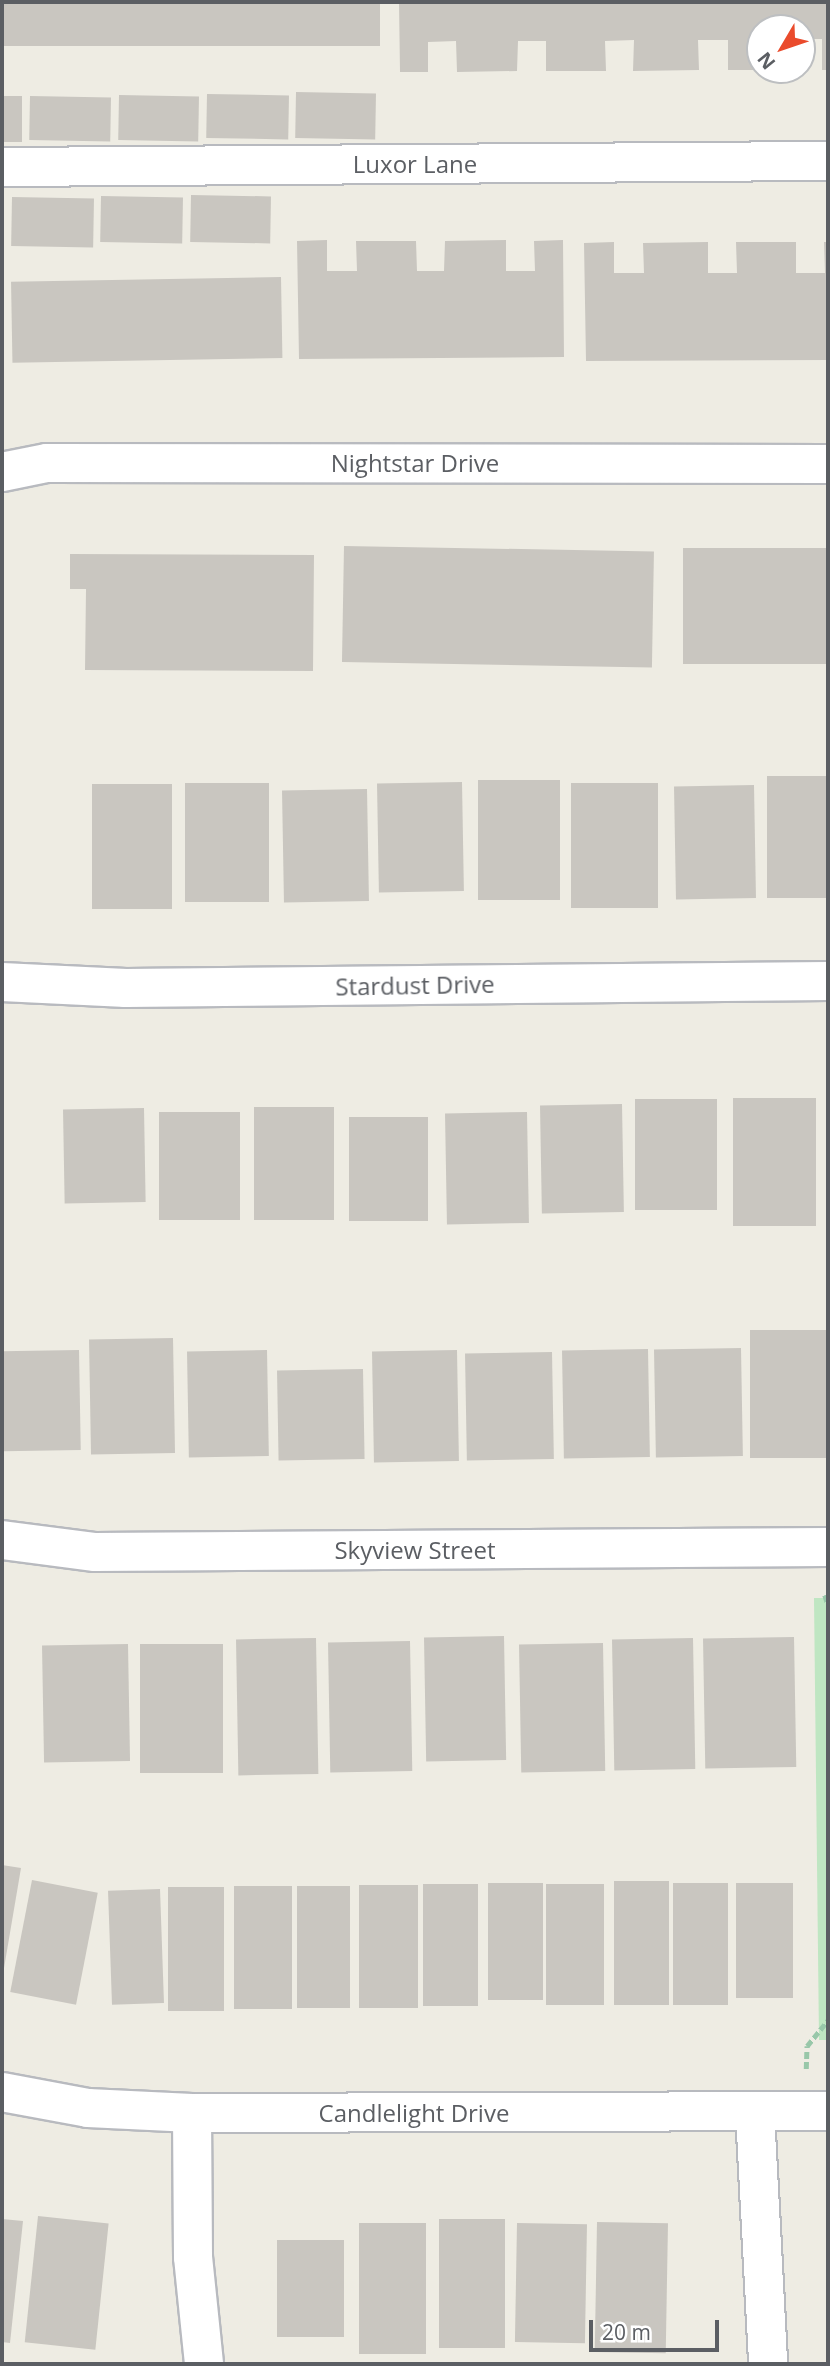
<!DOCTYPE html>
<style>
body{margin:0}
#map{position:relative;width:830px;height:2366px;overflow:hidden;background:#eeece3;font-family:"Open Sans",sans-serif}
div>[style]{position:absolute}
[style*='--x']{left:calc(var(--x)*1px);top:calc(var(--y)*1px);width:calc(var(--w)*1px);rotate:calc(var(--a)*1deg)}
.green>*{inset:0;background:#bfe6c2}
.building>*{inset:0;background:#c9c6c0;transform-origin:0 0}
.path>*{height:4.5px;margin-top:-2.25px;transform-origin:0;background:repeating-linear-gradient(90deg,#98c7a9 0 7px,transparent 0 10.5px)}
.roads{filter:drop-shadow(2px 0 #b8babf) drop-shadow(-2px 0 #b8babf) drop-shadow(0 2px #b8babf) drop-shadow(0 -2px #b8babf)}
.minor>*{height:38px;margin:-19px;padding:0 19px;transform-origin:19px;border-radius:19px;background:#fff}
span{translate:-50% -50%;white-space:nowrap;text-align:center;line-height:1.15;-webkit-text-stroke:5px #fff;paint-order:stroke}
.street-label{font-size:24px;color:#5b5e63}
.frame{position:absolute;inset:0;border:4px solid #5b5e63;pointer-events:none}
.north{position:absolute;left:746px;top:14px;width:70px;height:70px;box-sizing:border-box;background:#fff;border:2px solid #bdbfc1;border-radius:50%;rotate:231deg;font-size:19px;font-weight:700;line-height:28px;text-align:center;color:#5b5e63}
.north::after{content:'';display:block;margin:auto;width:24px;height:32px;background:#ea4b2c;clip-path:polygon(50% 0,100% 100%,50% 72%,0 100%)}
.scale{position:absolute;left:589px;top:2320px;width:130px;height:32px;box-sizing:border-box;border:4px solid #5b5e63;border-top:0;padding-left:9px;font-size:21px;line-height:24px;white-space:nowrap;color:#5b5e63;-webkit-text-stroke:5px #fff;paint-order:stroke}
</style>
<div id="map">
<div class="green">
<i style="clip-path:polygon(814px 1598px,828px 1598px,828px 2040px,819px 2040px)"></i>
</div>
<div class="building">
<i style="left:2px;top:2px;width:378px;height:44px"></i>
<i style="clip-path:polygon(399px 2px,828px 2px,828px 70px,822px 70px,822px 39px,802px 39px,802px 28px,760px 28px,760px 70px,728px 70px,728px 40px,698px 40px,699px 70px,633px 71px,634px 40px,605px 41px,606px 71px,546px 71px,546px 41px,518px 41px,517px 71px,457px 72px,456px 41px,428px 42px,428px 72px,400px 72px)"></i>
<i style="left:296px;top:92px;width:80px;height:46px;rotate:1deg"></i>
<i style="left:207px;top:94px;width:82px;height:44px;rotate:1deg"></i>
<i style="left:119px;top:95px;width:80px;height:45px;rotate:1deg"></i>
<i style="left:2px;top:96px;width:20px;height:46px"></i>
<i style="left:30px;top:96px;width:81px;height:44px;rotate:1deg"></i>
<i style="left:191px;top:195px;width:80px;height:47px;rotate:1deg"></i>
<i style="left:101px;top:196px;width:82px;height:46px;rotate:1deg"></i>
<i style="left:12px;top:197px;width:82px;height:49px;rotate:1deg"></i>
<i style="clip-path:polygon(327px 240px,327px 271px,357px 271px,356px 241px,416px 241px,417px 271px,444px 271px,445px 241px,506px 240px,506px 271px,535px 271px,534px 241px,563px 240px,564px 357px,299px 359px,297px 241px)"></i>
<i style="clip-path:polygon(614px 242px,614px 273px,644px 273px,643px 243px,708px 242px,708px 273px,737px 273px,736px 242px,796px 242px,796px 273px,825px 273px,824px 242px,828px 242px,828px 360px,586px 361px,584px 243px)"></i>
<i style="left:281px;top:277px;width:81px;height:270px;rotate:89deg"></i>
<i style="left:344px;top:546px;width:310px;height:116px;rotate:1deg"></i>
<i style="left:683px;top:548px;width:145px;height:116px"></i>
<i style="clip-path:polygon(70px 554px,314px 555px,313px 671px,85px 670px,86px 589px,70px 589px)"></i>
<i style="left:767px;top:776px;width:61px;height:122px"></i>
<i style="left:478px;top:780px;width:82px;height:120px"></i>
<i style="left:462px;top:782px;width:109px;height:85px;rotate:89deg"></i>
<i style="left:269px;top:783px;width:119px;height:84px;rotate:90deg"></i>
<i style="left:658px;top:783px;width:125px;height:87px;rotate:90deg"></i>
<i style="left:92px;top:784px;width:80px;height:125px"></i>
<i style="left:754px;top:785px;width:113px;height:80px;rotate:89deg"></i>
<i style="left:367px;top:789px;width:112px;height:85px;rotate:89deg"></i>
<i style="left:816px;top:1098px;width:128px;height:83px;rotate:90deg"></i>
<i style="left:635px;top:1099px;width:82px;height:111px"></i>
<i style="left:622px;top:1104px;width:108px;height:82px;rotate:89deg"></i>
<i style="left:254px;top:1107px;width:80px;height:113px"></i>
<i style="left:144px;top:1108px;width:94px;height:81px;rotate:89deg"></i>
<i style="left:159px;top:1112px;width:81px;height:108px"></i>
<i style="left:527px;top:1112px;width:111px;height:82px;rotate:89deg"></i>
<i style="left:349px;top:1117px;width:79px;height:104px"></i>
<i style="left:828px;top:1330px;width:128px;height:78px;rotate:90deg"></i>
<i style="left:173px;top:1338px;width:115px;height:84px;rotate:89deg"></i>
<i style="left:741px;top:1348px;width:108px;height:87px;rotate:89deg"></i>
<i style="left:648px;top:1349px;width:108px;height:86px;rotate:89deg"></i>
<i style="left:79px;top:1350px;width:100px;height:77px;rotate:89deg"></i>
<i style="left:267px;top:1350px;width:106px;height:80px;rotate:89deg"></i>
<i style="left:457px;top:1350px;width:111px;height:85px;rotate:89deg"></i>
<i style="left:552px;top:1352px;width:107px;height:87px;rotate:89deg"></i>
<i style="left:363px;top:1369px;width:90px;height:86px;rotate:89deg"></i>
<i style="left:504px;top:1636px;width:124px;height:80px;rotate:89deg"></i>
<i style="left:794px;top:1637px;width:130px;height:91px;rotate:89deg"></i>
<i style="left:316px;top:1638px;width:136px;height:80px;rotate:89deg"></i>
<i style="left:693px;top:1638px;width:131px;height:81px;rotate:89deg"></i>
<i style="left:410px;top:1641px;width:130px;height:82px;rotate:89deg"></i>
<i style="left:603px;top:1643px;width:128px;height:84px;rotate:89deg"></i>
<i style="left:128px;top:1644px;width:117px;height:86px;rotate:89deg"></i>
<i style="left:223px;top:1644px;width:129px;height:83px;rotate:90deg"></i>
<i style="clip-path:polygon(2px 1865px,21px 1868px,3px 1974px,2px 1974px)"></i>
<i style="left:32px;top:1880px;width:67px;height:114px;rotate:11deg"></i>
<i style="left:669px;top:1881px;width:124px;height:55px;rotate:90deg"></i>
<i style="left:488px;top:1883px;width:55px;height:117px"></i>
<i style="left:673px;top:1883px;width:55px;height:122px"></i>
<i style="left:736px;top:1883px;width:57px;height:115px"></i>
<i style="left:423px;top:1884px;width:55px;height:122px"></i>
<i style="left:546px;top:1884px;width:58px;height:121px"></i>
<i style="left:359px;top:1885px;width:59px;height:123px"></i>
<i style="left:234px;top:1886px;width:58px;height:123px"></i>
<i style="left:297px;top:1886px;width:53px;height:122px"></i>
<i style="left:168px;top:1887px;width:56px;height:124px"></i>
<i style="left:160px;top:1889px;width:114px;height:52px;rotate:88deg"></i>
<i style="left:38px;top:2216px;width:71px;height:127px;rotate:6deg"></i>
<i style="clip-path:polygon(2px 2219px,23px 2221px,10px 2343px,2px 2342px)"></i>
<i style="left:439px;top:2219px;width:66px;height:129px"></i>
<i style="left:597px;top:2222px;width:71px;height:130px;rotate:1deg"></i>
<i style="left:359px;top:2223px;width:67px;height:131px"></i>
<i style="left:517px;top:2223px;width:70px;height:119px;rotate:1deg"></i>
<i style="left:277px;top:2240px;width:67px;height:97px"></i>
</div>
<div class="path">
<i style="--x:825;--y:1595;--w:9;--a:72"></i>
<i style="--x:806;--y:2069;--w:23;--a:-88"></i>
<i style="--x:807;--y:2046;--w:33;--a:-51"></i>
</div>
<div class="roads">
<div class="minor">
<i style="--x:2;--y:167;--w:826;--a:-0.42"></i>
<i style="--x:2;--y:472;--w:46;--a:-11.3"></i>
<i style="--x:47;--y:463;--w:781;--a:0.07"></i>
<i style="--x:2;--y:982;--w:124;--a:2.8"></i>
<i style="--x:126;--y:988;--w:702;--a:-0.57"></i>
<i style="--x:2;--y:1540;--w:94;--a:7.4"></i>
<i style="--x:95;--y:1552;--w:733;--a:-0.39"></i>
<i style="--x:2;--y:2092;--w:87;--a:10.5"></i>
<i style="--x:88;--y:2108;--w:104;--a:2.8"></i>
<i style="--x:192;--y:2113;--w:636;--a:-0.18"></i>
<i style="--x:192;--y:2113;--w:144;--a:89.6"></i>
<i style="--x:193;--y:2257;--w:108;--a:84.1"></i>
<i style="--x:755;--y:2113;--w:251;--a:87"></i>
</div>
</div>
<div class="street-label">
<span style="left:415px;top:164px">Luxor Lane</span>
<span style="left:415px;top:463px">Nightstar Drive</span>
<span style="left:415px;top:985px;rotate:-1deg">Stardust Drive</span>
<span style="left:415px;top:1550px">Skyview Street</span>
<span style="left:414px;top:2113px">Candlelight Drive</span>
</div>
<div class="frame"></div>
<div class="north">N</div>
<div class="scale">20 m</div>
</div>
